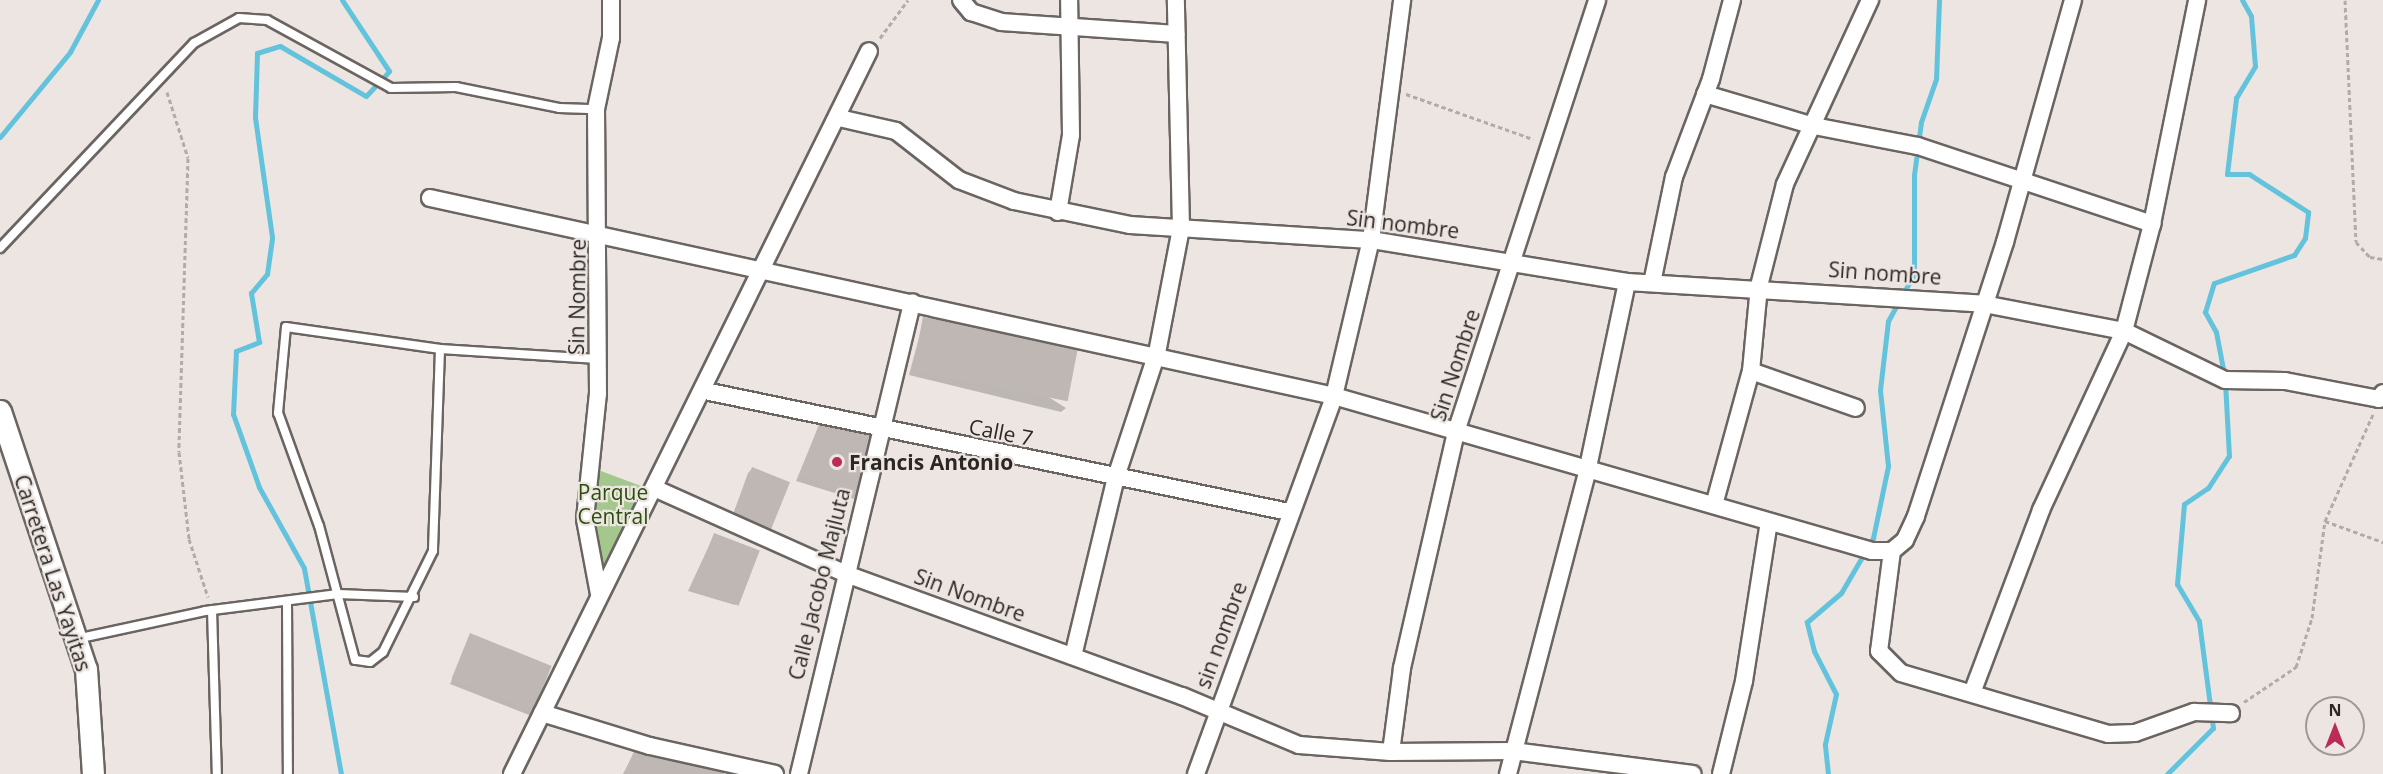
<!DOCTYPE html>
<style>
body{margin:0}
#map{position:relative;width:2383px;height:774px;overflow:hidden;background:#ede5e1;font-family:"Open Sans",sans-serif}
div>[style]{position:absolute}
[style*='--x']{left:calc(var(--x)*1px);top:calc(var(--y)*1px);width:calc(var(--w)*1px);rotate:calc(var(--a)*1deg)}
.green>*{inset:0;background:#a4c78e}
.shadow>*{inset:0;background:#0003}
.stream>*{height:5px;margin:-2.5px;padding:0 2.5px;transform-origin:2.5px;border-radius:2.5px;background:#63c3dc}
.building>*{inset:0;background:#bfb7b4;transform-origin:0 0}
.path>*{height:3px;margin-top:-1.5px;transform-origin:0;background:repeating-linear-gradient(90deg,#b2aba8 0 4.5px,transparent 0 7.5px)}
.roads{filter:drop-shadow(2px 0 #6b6562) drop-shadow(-2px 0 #6b6562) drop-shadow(0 2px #6b6562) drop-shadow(0 -2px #6b6562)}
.service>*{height:8px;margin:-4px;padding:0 4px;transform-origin:4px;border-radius:4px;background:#fff}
.minor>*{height:16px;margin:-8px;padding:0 8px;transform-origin:8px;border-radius:8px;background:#fff}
.tertiary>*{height:21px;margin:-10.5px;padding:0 10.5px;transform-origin:10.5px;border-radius:10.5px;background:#fff}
.dots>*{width:16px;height:16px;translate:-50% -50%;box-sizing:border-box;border:3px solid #ede5e1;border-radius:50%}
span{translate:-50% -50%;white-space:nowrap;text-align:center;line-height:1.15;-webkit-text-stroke:4.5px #ede5e1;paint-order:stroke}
.street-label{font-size:21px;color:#2a2725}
.poi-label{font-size:21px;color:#2a2725;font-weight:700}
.left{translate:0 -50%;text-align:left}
.park-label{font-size:21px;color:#2b4e0b}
.north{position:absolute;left:2305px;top:696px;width:60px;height:60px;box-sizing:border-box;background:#ede5e1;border:2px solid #9f9996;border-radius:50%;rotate:0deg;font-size:16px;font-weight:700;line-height:24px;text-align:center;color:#2a2725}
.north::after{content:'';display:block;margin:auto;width:21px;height:27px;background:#ba2b5a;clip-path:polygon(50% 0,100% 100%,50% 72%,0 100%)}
</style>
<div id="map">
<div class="green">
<i style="clip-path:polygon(593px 468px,649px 489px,599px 586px,587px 518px)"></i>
</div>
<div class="shadow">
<i style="clip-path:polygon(924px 319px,1066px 408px,1061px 412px,909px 375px)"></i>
<i style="clip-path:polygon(820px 423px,869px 435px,872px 448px,854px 499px,796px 481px)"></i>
<i style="clip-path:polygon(752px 469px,789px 483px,730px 523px,748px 473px)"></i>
<i style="clip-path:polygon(714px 535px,740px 600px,735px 605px,688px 591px)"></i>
<i style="clip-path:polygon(471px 635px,534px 711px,529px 715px,450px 684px)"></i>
<i style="clip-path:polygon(635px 751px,723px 774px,623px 774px)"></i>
</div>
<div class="stream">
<i style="--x:0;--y:137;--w:110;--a:-50.5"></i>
<i style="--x:70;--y:52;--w:59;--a:-61.7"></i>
<i style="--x:1902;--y:295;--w:23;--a:-59"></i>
<i style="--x:1914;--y:275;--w:100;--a:-90"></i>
<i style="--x:1914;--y:175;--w:53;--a:-82.5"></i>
<i style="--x:1921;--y:122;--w:46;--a:-70.8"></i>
<i style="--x:1936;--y:79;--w:79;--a:-87.8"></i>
<i style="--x:2224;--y:374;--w:43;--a:-100.8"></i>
<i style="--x:2216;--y:332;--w:23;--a:-119"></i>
<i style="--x:2205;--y:312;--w:30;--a:-73"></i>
<i style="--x:2214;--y:283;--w:85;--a:-19.3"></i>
<i style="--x:2294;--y:255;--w:20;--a:-57"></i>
<i style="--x:2305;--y:238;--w:26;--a:-83"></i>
<i style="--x:2308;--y:212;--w:70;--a:-147.2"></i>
<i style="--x:2249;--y:174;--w:22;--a:180"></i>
<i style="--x:2227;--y:174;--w:77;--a:-83.2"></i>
<i style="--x:2236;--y:98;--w:37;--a:-59"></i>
<i style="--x:2255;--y:66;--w:50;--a:-94.6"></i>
<i style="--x:2251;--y:16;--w:18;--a:-119"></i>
<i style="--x:341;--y:774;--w:209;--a:-100.2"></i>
<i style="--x:304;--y:568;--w:93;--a:-119.1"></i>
<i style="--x:259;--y:487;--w:77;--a:-109.6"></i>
<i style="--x:233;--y:414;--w:63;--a:-87.3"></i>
<i style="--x:236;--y:351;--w:25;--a:-21"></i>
<i style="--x:259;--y:342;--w:50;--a:-99.3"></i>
<i style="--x:251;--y:293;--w:25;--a:-50"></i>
<i style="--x:267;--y:274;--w:37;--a:-82"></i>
<i style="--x:272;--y:237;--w:121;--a:-98.1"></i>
<i style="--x:255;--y:117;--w:64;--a:-88.2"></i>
<i style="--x:257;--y:53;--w:24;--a:-17"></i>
<i style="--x:280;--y:46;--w:99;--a:30.2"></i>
<i style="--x:366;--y:96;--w:34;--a:-47"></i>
<i style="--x:389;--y:71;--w:85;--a:-123.5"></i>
<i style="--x:1828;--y:774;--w:30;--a:-96"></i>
<i style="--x:1825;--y:744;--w:51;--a:-77.6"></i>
<i style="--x:1836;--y:694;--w:48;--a:-117.1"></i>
<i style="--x:1814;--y:651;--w:30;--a:-104"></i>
<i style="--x:1807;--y:622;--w:45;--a:-40.5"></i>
<i style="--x:1841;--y:593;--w:64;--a:-59.8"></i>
<i style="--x:1873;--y:538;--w:74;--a:-78.2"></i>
<i style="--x:1888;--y:466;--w:76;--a:-96"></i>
<i style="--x:1880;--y:390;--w:69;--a:-83.4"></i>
<i style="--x:1888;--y:321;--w:21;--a:-61"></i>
<i style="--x:2167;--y:774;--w:65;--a:-45"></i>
<i style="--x:2213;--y:728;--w:108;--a:-97.5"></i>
<i style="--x:2199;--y:621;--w:43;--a:-120.7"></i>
<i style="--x:2177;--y:584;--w:80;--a:-85"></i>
<i style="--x:2184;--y:504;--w:29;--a:-34"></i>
<i style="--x:2208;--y:488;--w:38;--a:-57"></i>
<i style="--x:2229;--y:456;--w:73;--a:-93.1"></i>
</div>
<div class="building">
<i style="left:923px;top:317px;width:158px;height:55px;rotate:11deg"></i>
<i style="clip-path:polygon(820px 422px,874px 436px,860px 496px,799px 476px)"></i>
<i style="left:752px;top:467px;width:41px;height:55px;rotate:22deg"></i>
<i style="left:714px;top:533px;width:49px;height:59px;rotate:21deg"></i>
<i style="left:470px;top:633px;width:88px;height:49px;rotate:22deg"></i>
<i style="clip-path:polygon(635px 749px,725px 769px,724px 774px,624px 774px)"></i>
</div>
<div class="path">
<i style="--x:2345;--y:0;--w:242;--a:87.4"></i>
<i style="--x:2356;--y:242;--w:21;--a:47"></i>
<i style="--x:2370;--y:257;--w:13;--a:9"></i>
<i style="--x:880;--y:38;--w:47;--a:-53.6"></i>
<i style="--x:167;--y:92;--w:69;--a:72.3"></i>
<i style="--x:188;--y:158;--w:294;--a:91.8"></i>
<i style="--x:179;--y:452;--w:88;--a:83.4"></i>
<i style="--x:189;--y:539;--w:61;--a:71.9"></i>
<i style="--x:1406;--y:94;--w:135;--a:19.5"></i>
<i style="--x:2325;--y:521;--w:62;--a:19.9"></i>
<i style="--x:2244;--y:702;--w:63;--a:-33.9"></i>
<i style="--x:2296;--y:667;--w:52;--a:-71.9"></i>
<i style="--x:2312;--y:618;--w:98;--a:-82.4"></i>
<i style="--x:2325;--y:521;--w:117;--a:-65.8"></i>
</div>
<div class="roads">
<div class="service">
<i style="--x:0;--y:248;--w:282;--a:-46.6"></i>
<i style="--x:194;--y:43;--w:51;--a:-29.1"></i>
<i style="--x:239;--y:18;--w:28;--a:4"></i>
<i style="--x:267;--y:20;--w:141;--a:28.7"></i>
<i style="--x:391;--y:88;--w:65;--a:-0.9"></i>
<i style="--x:456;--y:87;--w:105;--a:11.5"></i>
<i style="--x:559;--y:108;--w:37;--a:2"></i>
<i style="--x:440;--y:349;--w:202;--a:92"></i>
<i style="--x:433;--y:551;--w:113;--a:116.3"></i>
<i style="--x:383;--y:652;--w:16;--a:142"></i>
<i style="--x:370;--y:662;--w:15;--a:-172"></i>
<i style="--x:355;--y:660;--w:139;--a:-105"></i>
<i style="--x:319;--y:526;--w:120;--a:-109.9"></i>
<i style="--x:278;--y:413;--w:86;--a:-84.7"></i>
<i style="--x:286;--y:327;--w:156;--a:8.1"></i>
<i style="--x:440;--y:349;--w:158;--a:3.6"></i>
<i style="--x:287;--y:602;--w:172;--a:89.7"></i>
<i style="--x:212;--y:610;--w:164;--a:88.3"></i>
<i style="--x:76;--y:639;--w:132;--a:-12.2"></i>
<i style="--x:205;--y:611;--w:134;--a:-7.3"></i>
<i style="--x:338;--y:594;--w:76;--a:2.3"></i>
</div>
<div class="minor">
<i style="--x:961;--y:0;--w:16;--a:50"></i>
<i style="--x:971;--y:12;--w:32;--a:18"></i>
<i style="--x:1001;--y:22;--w:176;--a:3.9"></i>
<i style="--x:1705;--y:94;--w:114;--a:16.4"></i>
<i style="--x:1814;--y:126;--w:106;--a:10.9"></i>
<i style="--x:1918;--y:146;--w:247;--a:18.4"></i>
<i style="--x:839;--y:118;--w:58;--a:12.8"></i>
<i style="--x:896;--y:131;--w:80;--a:37.9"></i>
<i style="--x:959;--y:180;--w:59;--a:20.9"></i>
<i style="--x:1014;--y:201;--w:118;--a:11.7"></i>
<i style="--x:1130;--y:225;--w:241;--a:3.6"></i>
<i style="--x:1371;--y:240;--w:259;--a:9.3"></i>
<i style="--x:1627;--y:282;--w:358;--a:3.5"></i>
<i style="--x:1984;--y:304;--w:143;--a:10.9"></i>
<i style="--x:2124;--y:331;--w:112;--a:25.9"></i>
<i style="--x:2225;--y:380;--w:60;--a:1"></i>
<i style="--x:2285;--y:381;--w:96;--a:10.8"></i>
<i style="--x:2379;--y:399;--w:7;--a:-56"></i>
<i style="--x:430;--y:198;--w:925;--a:12.35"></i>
<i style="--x:1334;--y:396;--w:560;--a:16.07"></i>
<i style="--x:1872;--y:551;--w:20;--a:0"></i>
<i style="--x:1892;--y:551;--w:17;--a:-40"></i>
<i style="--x:1905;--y:540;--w:26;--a:-65"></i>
<i style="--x:1916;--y:516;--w:288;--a:-72"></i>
<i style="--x:2005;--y:242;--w:251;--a:-74.3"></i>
<i style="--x:1058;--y:212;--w:78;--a:-80.4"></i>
<i style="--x:1071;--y:135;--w:135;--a:-90.8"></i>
<i style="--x:1652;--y:283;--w:108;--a:-78.3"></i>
<i style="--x:1674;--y:177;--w:105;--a:-69.3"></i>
<i style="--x:1711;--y:79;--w:82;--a:-75.1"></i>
<i style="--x:1751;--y:371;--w:111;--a:19.4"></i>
<i style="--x:705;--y:391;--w:596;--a:11.71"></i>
<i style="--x:654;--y:488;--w:210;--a:24.1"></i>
<i style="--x:846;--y:574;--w:357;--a:20"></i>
<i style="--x:1182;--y:696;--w:127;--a:22.7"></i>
<i style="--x:1299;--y:745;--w:92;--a:4.4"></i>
<i style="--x:1391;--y:752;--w:122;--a:-0.5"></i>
<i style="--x:1513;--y:751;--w:181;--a:7.3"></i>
<i style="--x:1714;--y:505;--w:139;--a:-74.6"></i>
<i style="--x:1751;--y:371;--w:85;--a:-84.6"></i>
<i style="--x:1759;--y:286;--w:105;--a:-75.7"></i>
<i style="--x:1785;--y:184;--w:203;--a:-65.2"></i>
<i style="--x:1892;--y:551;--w:101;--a:97.4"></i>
<i style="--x:1879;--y:651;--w:31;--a:45"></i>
<i style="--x:1901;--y:673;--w:216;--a:16.4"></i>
<i style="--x:2108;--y:734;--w:27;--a:-2"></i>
<i style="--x:2135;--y:733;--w:63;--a:-19.6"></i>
<i style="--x:2194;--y:712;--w:37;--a:2"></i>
<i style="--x:599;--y:594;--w:76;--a:-100.6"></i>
<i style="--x:585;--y:519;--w:126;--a:-84.1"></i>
<i style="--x:598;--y:394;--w:285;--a:-90.4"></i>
<i style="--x:596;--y:109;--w:73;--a:-78.1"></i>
<i style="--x:611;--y:38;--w:38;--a:-90"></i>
<i style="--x:1073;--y:656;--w:184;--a:-76.5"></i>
<i style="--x:1116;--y:477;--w:131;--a:-71.7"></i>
<i style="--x:1157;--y:353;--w:127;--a:-79.1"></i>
<i style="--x:1181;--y:228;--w:228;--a:-91.3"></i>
<i style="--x:1972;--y:693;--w:196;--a:-69.3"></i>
<i style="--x:2041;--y:510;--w:197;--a:-65.1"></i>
<i style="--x:2124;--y:331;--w:111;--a:-75.3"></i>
<i style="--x:2152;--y:224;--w:228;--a:-78.6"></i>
<i style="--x:542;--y:713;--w:113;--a:17"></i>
<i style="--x:650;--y:746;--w:128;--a:12.6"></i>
<i style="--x:1391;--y:752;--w:85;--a:-82.5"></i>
<i style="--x:1402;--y:668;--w:242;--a:-77.1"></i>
<i style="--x:1456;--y:432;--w:454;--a:-71.9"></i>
<i style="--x:512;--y:774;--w:806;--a:-63.72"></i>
<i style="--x:799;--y:774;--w:485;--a:-76.5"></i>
<i style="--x:1196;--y:774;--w:402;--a:-69.9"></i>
<i style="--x:1334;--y:396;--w:160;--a:-76.7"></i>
<i style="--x:1371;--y:240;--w:242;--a:-82.6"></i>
<i style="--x:1508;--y:774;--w:312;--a:-75.3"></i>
<i style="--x:1587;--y:472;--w:194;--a:-78.1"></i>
<i style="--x:1721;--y:774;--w:96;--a:-76.1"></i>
<i style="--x:1744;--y:681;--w:161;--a:-81.1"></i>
</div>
<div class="tertiary">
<i style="--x:0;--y:411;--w:272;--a:71.6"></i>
<i style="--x:86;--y:669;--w:105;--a:86.2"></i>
</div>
</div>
<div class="dots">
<i style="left:837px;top:462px;background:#ba2b5a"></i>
</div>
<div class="street-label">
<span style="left:1403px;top:224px;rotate:7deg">Sin nombre</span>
<span style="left:1885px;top:273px;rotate:4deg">Sin nombre</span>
<span style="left:577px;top:297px;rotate:-89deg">Sin Nombre</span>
<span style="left:1455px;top:365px;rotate:-72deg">Sin Nombre</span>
<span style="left:1001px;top:432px;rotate:11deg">Calle 7</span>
<span style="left:53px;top:573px;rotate:72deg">Carretera Las Yayitas</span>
<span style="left:819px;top:584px;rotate:-76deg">Calle Jacobo Majluta</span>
<span style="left:970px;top:595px;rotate:20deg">Sin Nombre</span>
<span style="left:1221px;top:635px;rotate:-70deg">sin nombre</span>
</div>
<div class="poi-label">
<span class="left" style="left:849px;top:462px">Francis Antonio</span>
</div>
<div class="park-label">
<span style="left:613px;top:504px">Parque<br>Central</span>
</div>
<div class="north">N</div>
</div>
